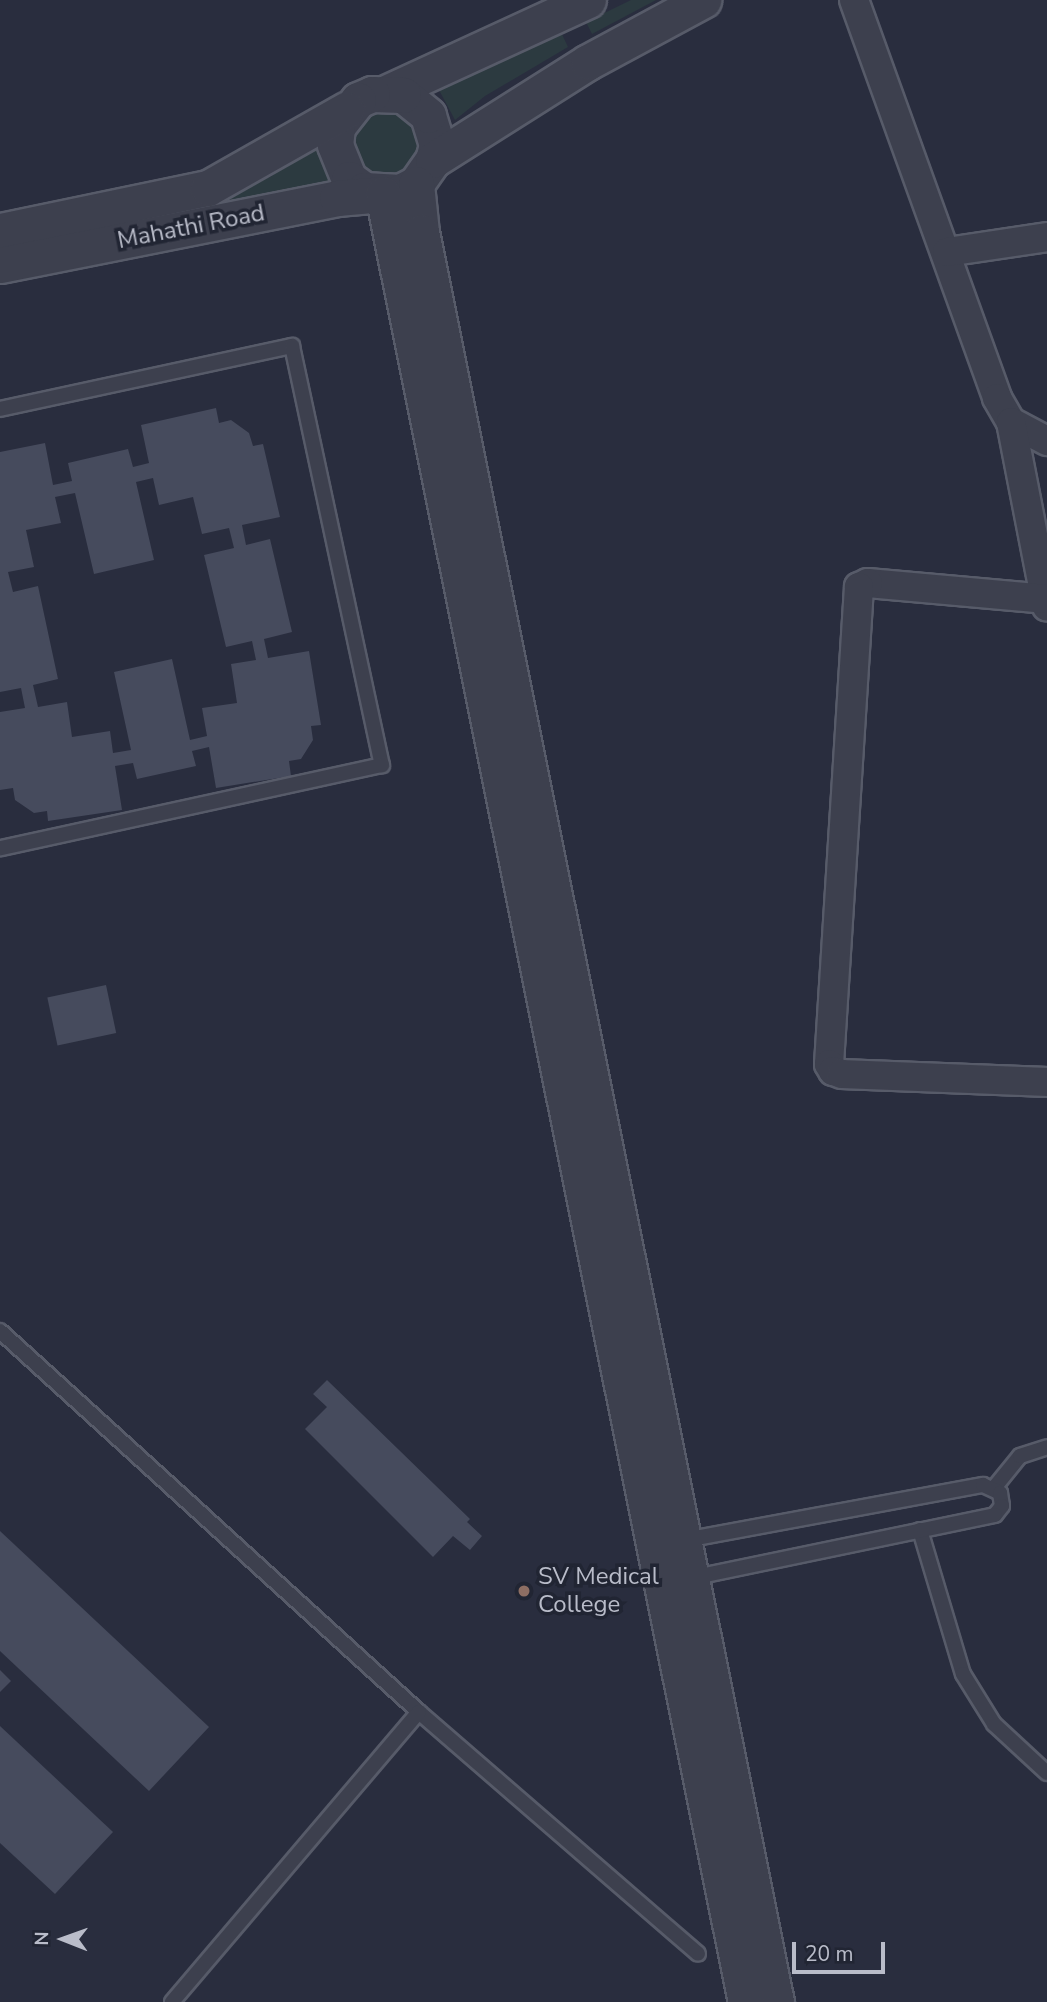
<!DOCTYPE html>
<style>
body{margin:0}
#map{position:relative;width:1047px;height:2002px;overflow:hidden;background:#292d3e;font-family:"Nunito Sans",sans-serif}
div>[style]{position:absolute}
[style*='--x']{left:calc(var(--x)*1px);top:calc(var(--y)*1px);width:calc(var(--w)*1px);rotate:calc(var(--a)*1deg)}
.green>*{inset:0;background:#2c3a40}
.round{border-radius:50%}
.building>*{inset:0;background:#464b5d;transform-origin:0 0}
.roads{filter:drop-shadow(2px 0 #575b69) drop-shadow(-2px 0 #575b69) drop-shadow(0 2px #575b69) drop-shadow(0 -2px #575b69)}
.service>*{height:14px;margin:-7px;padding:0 7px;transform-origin:7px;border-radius:7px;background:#3d404e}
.minor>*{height:28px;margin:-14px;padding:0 14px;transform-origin:14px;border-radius:14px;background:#3d404e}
.tertiary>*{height:35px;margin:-17.5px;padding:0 17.5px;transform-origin:17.5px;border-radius:17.5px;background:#3d404e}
.dots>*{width:19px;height:19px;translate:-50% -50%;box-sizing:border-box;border:4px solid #212533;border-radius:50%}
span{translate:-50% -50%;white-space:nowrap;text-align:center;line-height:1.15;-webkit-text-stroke:7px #212533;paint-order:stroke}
.street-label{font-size:24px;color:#b9bcc9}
.poi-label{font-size:24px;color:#b9bcc9}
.left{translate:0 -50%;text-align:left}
.north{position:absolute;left:28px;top:1904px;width:70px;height:70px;-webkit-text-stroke:5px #212533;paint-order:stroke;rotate:271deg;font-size:19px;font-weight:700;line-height:28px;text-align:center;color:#b9bcc9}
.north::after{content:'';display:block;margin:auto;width:24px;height:32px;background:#b9bcc9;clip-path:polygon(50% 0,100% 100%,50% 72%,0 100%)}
.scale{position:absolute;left:792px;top:1942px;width:93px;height:32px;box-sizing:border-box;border:4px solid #b9bcc9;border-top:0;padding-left:9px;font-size:21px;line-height:24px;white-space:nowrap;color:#b9bcc9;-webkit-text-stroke:5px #212533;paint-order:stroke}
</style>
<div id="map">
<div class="green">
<i style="clip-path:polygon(631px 0,656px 0,592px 34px,586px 22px)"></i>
<i style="clip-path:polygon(561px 32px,568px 47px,485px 96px,455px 120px,439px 90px)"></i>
<i class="round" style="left:352px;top:109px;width:68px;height:68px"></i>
<i style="clip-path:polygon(317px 144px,330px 186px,206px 213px,205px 204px,270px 177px)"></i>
</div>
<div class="building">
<i style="clip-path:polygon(evenodd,216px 408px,219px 423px,231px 420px,249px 433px,253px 446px,263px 444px,280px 517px,242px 525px,246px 545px,270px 539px,292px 632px,264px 639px,268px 658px,309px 651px,321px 725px,311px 726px,313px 740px,301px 759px,289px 761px,291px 776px,216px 788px,209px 747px,192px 751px,196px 766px,137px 779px,133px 763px,115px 766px,122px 810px,48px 821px,47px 811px,34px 813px,15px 800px,13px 788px,0 790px,0 712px,25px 708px,21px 688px,0 692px,0 452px,45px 443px,53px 485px,72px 481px,68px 463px,128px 449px,133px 467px,149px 463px,141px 425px,216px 408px,153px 478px,159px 505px,193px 497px,202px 534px,229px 528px,234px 548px,204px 555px,226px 647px,252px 641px,256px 660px,231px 664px,237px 703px,202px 708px,207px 736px,190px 740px,172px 659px,114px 672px,131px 750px,113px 753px,110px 731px,72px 737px,67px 702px,38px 707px,33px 685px,58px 679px,38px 586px,13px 592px,8px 572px,34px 567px,26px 530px,61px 523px,55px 497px,75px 493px,94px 574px,154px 560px,136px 482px,153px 478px)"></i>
<i style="left:106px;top:985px;width:49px;height:60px;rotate:78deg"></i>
<i style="clip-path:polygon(327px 1380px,470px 1519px,467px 1522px,482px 1536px,470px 1550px,453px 1536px,433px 1557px,305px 1429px,327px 1407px,313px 1394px)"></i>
<i style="clip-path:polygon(0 1531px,209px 1727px,149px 1791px,0 1651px)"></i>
<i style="clip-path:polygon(0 1670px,11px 1681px,0 1692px)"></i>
<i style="clip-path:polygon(0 1726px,113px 1832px,55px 1894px,0 1843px)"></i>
</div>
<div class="roads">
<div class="service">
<i style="--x:0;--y:409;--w:299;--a:-12.2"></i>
<i style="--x:292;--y:346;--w:429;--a:77.9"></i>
<i style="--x:382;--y:765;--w:391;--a:167.7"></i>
<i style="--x:0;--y:1331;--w:566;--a:42.28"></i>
<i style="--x:419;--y:1712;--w:369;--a:40.9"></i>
<i style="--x:994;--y:1488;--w:41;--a:-50.9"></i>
<i style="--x:1020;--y:1456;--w:28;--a:-18"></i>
<i style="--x:920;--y:1530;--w:150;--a:73.4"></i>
<i style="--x:963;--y:1674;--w:59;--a:58.2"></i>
<i style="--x:994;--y:1724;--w:72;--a:42.8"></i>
<i style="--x:685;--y:1540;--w:303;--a:-10.5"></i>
<i style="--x:983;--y:1485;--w:19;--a:25"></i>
<i style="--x:1000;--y:1493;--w:13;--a:81"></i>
<i style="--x:1002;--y:1506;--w:11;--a:128"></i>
<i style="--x:995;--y:1515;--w:310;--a:168.3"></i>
<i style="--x:172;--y:2002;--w:381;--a:-49.6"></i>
</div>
<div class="minor">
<i style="--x:854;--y:0;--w:423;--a:70.2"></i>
<i style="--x:997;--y:398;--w:28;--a:60"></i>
<i style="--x:1011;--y:422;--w:41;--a:27.8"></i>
<i style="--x:947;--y:252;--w:101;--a:-8.5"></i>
<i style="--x:1011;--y:422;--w:188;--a:79"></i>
<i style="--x:1047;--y:599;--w:180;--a:-174.9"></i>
<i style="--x:868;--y:583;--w:10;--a:156"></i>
<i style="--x:859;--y:587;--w:478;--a:93.6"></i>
<i style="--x:829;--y:1064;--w:8;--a:60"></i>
<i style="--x:833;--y:1071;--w:9;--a:18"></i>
<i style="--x:842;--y:1074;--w:205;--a:2.2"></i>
</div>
<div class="tertiary">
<i style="--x:388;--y:92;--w:220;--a:-24.7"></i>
<i style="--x:433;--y:160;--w:16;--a:-75"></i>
<i style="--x:437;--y:145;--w:31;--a:-107"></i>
<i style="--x:428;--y:115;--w:32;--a:-141"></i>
<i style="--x:403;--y:95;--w:31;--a:-178"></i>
<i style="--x:372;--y:94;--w:15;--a:157"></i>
<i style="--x:358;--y:100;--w:34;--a:128"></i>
<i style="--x:337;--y:127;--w:18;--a:96"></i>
<i style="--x:335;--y:145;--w:37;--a:68"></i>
<i style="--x:349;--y:179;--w:19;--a:36"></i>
<i style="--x:364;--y:190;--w:36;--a:3"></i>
<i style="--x:400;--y:192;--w:18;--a:-27"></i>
<i style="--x:416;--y:184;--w:29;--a:-55"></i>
<i style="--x:433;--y:160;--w:183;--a:-32.3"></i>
<i style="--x:588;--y:62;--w:131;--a:-28.3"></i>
<i style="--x:416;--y:184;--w:48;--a:84.1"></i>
<i style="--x:421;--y:232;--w:1805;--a:78.66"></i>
<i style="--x:0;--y:231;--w:212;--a:-11.7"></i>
<i style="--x:208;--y:188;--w:159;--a:-29.5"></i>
<i style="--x:0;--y:265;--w:344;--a:-11.2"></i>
<i style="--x:337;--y:198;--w:46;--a:-5"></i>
<i style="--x:383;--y:194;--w:1844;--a:78.65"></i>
</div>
</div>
<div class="dots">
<i style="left:524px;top:1591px;background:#8d6e63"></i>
</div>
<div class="street-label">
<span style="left:191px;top:227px;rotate:-11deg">Mahathi Road</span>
</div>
<div class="poi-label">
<span class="left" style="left:538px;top:1591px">SV Medical<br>College</span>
</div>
<div class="north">N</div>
<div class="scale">20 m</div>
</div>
